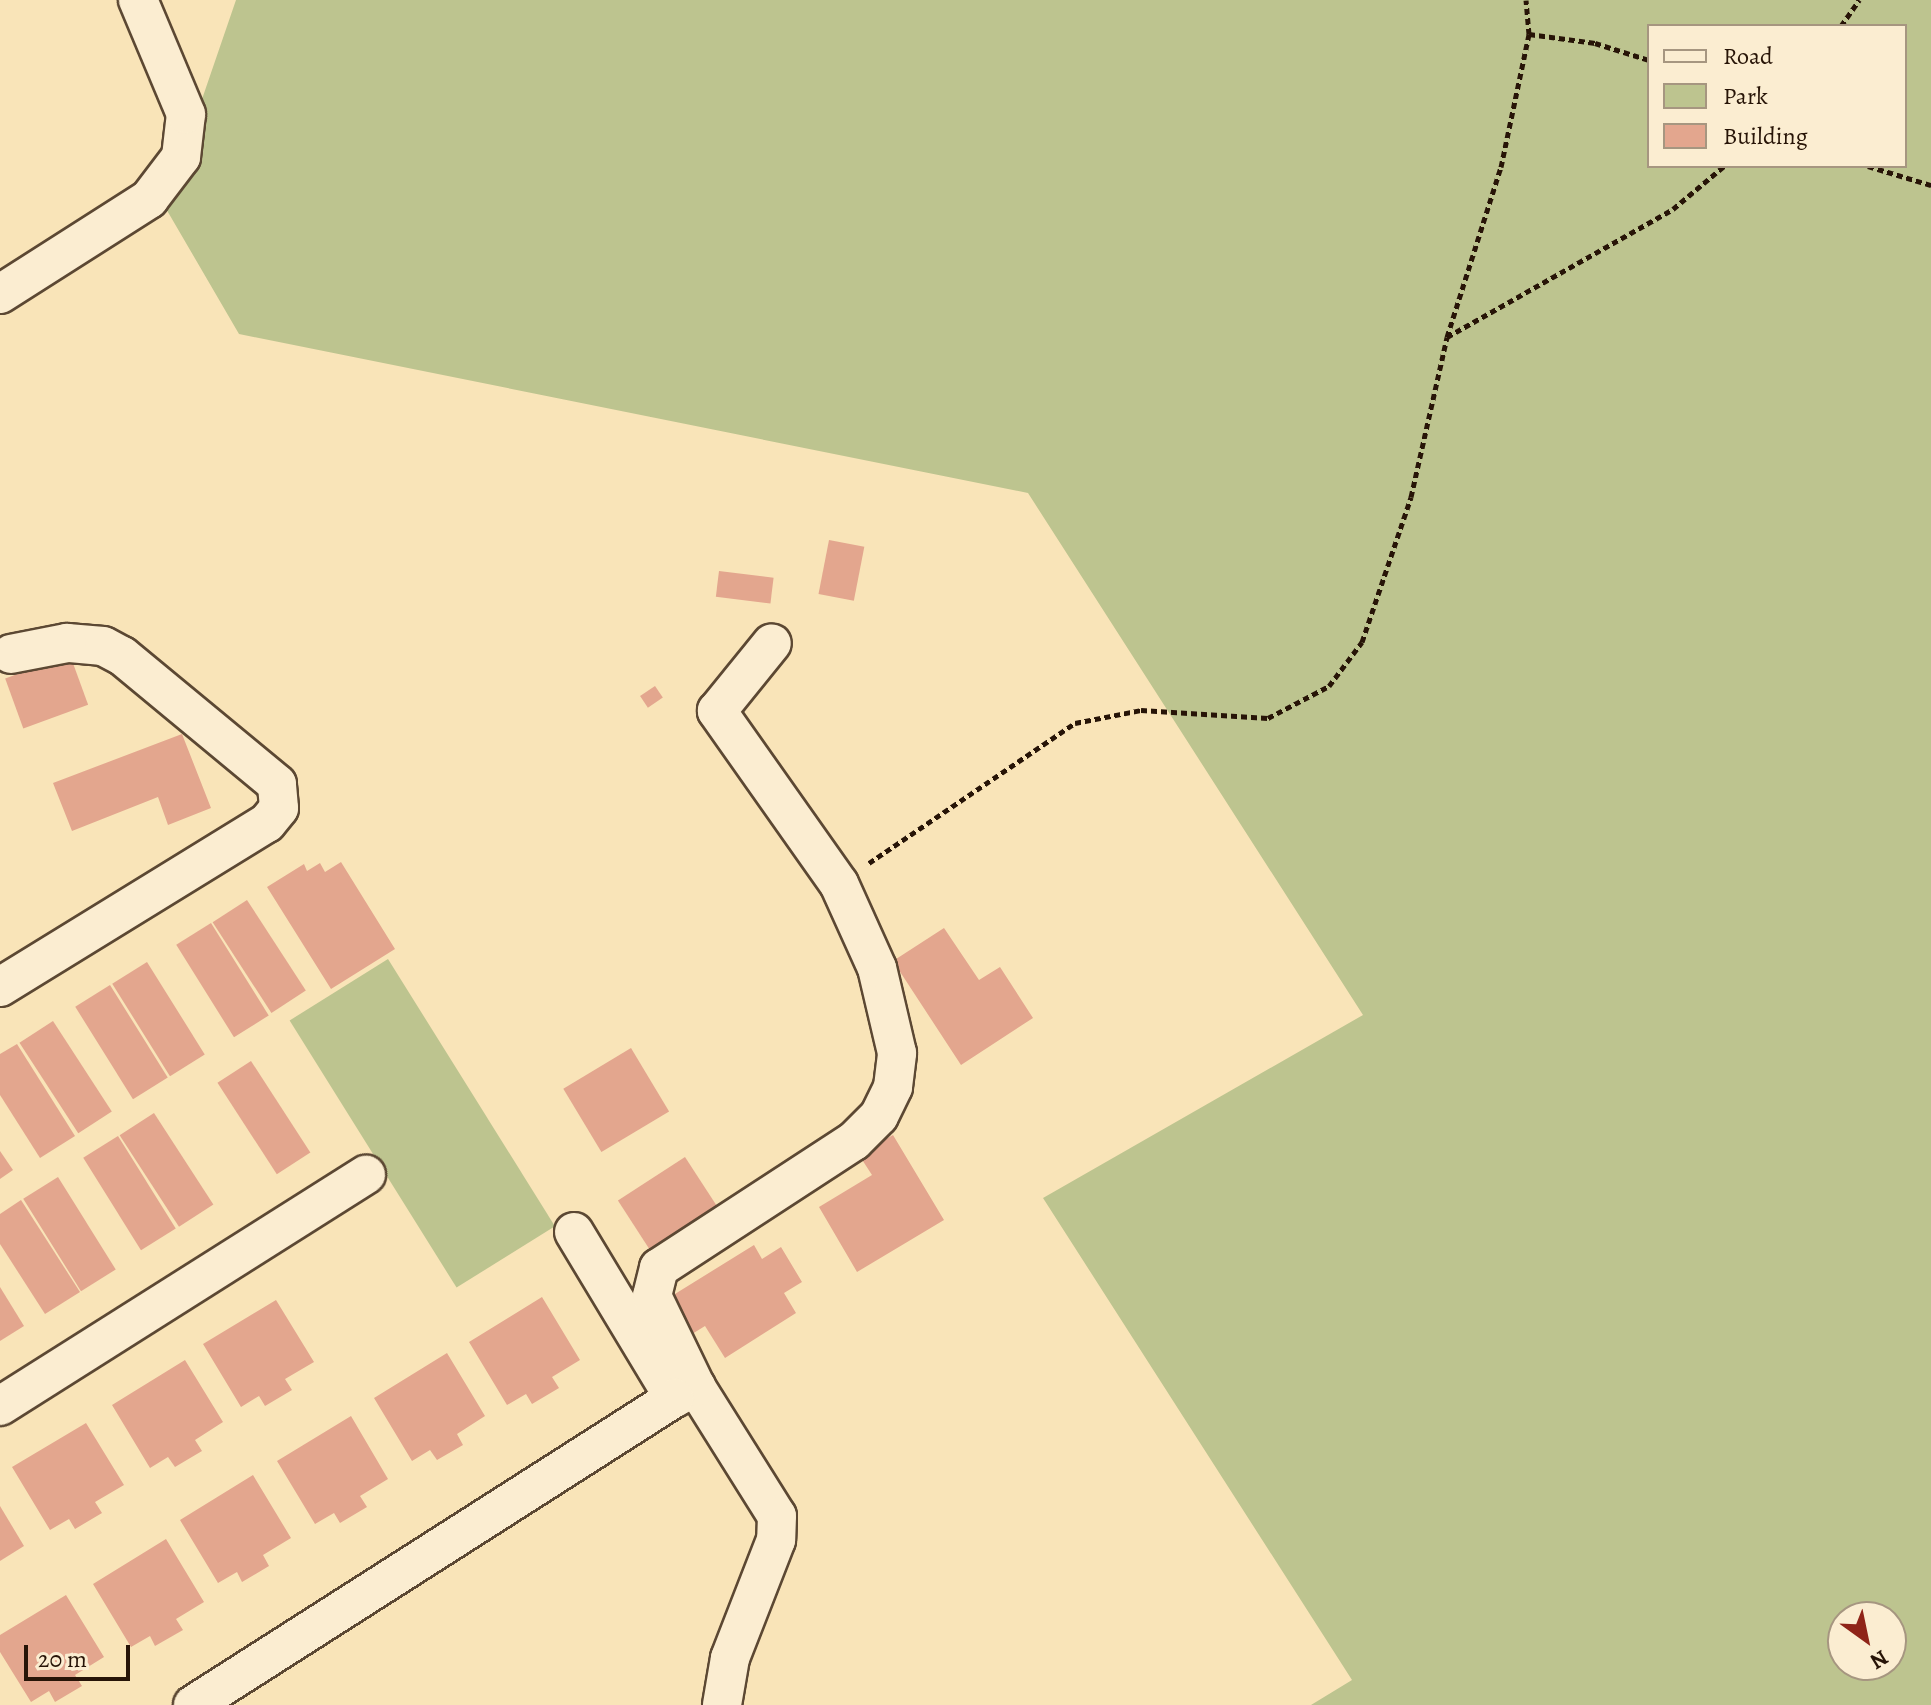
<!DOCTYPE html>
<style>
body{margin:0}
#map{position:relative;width:1931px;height:1705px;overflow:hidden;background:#f9e4b8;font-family:Alegreya,serif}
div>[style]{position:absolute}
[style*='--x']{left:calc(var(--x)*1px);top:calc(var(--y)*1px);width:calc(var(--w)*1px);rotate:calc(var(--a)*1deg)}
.green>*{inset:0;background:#bdc48f;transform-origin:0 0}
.building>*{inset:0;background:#e3a68e;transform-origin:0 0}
.path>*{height:5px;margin-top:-2.5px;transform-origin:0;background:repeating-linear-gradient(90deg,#271407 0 6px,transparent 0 10px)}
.roads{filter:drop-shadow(2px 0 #5c4833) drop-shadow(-2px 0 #5c4833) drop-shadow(0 2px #5c4833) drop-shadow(0 -2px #5c4833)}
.street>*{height:38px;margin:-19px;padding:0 19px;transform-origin:19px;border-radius:19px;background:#fbedd1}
span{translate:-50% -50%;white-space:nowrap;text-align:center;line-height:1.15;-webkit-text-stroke:8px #fbedd1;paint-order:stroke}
.legend{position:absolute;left:1647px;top:24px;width:260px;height:144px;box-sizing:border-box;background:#fbedd1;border:2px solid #a69680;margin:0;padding:10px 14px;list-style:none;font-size:24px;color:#271407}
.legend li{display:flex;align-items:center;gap:16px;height:40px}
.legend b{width:40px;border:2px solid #a69680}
.north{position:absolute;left:1827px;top:1601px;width:80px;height:80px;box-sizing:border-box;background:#fbedd1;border:2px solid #a69680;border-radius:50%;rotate:147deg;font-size:22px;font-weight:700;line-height:32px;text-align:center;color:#271407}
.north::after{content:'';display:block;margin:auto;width:28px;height:36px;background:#8f2418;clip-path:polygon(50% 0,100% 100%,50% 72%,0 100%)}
.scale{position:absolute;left:24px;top:1645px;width:106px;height:36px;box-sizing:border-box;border:4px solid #271407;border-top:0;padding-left:10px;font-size:24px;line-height:28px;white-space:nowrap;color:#271407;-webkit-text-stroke:6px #fbedd1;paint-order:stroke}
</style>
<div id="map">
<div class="green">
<i style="clip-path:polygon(evenodd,236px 0,1931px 0,1931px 1705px,1311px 1705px,1352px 1680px,1043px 1198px,1363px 1015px,1028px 493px,239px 334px,165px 207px,236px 0,1649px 26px,1905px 26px,1905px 166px,1649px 166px,1649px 26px,236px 0,1843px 1617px,1891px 1617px,1891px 1665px,1843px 1665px,1843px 1617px)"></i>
<i style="left:388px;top:959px;width:315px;height:116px;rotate:58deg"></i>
</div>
<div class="building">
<i style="left:829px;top:540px;width:36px;height:55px;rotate:11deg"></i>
<i style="left:719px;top:571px;width:55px;height:26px;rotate:7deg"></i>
<i style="left:70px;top:655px;width:53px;height:69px;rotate:70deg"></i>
<i style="left:655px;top:686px;width:14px;height:18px;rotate:56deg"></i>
<i style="clip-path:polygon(182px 734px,211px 808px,168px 825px,158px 797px,72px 831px,53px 783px)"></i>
<i style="clip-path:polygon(341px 862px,395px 949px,331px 989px,267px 887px,304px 864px,307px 871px,320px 863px,325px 872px)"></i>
<i style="left:247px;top:900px;width:108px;height:41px;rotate:57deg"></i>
<i style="left:211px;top:923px;width:109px;height:41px;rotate:58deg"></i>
<i style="clip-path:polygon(944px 928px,979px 980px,1000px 967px,1033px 1018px,961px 1065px,893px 961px)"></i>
<i style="left:147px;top:962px;width:109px;height:41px;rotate:58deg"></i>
<i style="left:110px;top:985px;width:109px;height:41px;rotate:58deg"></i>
<i style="left:53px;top:1021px;width:108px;height:40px;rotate:57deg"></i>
<i style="clip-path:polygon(17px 1044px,75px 1136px,40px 1158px,0 1095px,0 1054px)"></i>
<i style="left:631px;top:1048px;width:74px;height:79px;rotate:59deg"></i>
<i style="left:251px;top:1061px;width:109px;height:40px;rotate:57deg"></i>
<i style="left:154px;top:1113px;width:109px;height:41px;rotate:57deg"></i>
<i style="clip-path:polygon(893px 1135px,944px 1220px,857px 1272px,819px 1207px,872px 1175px,859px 1155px)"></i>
<i style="left:118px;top:1136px;width:109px;height:41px;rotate:58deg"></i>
<i style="clip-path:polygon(0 1151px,13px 1170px,0 1179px)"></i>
<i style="left:685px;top:1157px;width:63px;height:80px;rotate:57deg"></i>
<i style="left:58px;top:1177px;width:109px;height:41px;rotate:58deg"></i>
<i style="clip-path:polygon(21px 1200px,80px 1292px,45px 1314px,0 1244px,0 1214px)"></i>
<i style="clip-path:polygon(754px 1245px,762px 1259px,781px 1247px,802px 1282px,784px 1293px,796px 1313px,725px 1358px,705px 1326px,684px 1339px,662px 1302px)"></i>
<i style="clip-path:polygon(0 1287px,24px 1326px,0 1341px)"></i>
<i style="clip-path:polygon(542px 1297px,580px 1360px,552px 1377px,559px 1388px,532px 1404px,526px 1394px,507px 1405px,469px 1342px)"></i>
<i style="clip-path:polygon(276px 1300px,314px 1362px,285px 1379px,292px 1390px,265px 1406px,259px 1396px,241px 1407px,203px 1344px)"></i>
<i style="clip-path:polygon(447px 1353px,485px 1416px,457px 1434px,463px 1445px,437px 1460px,430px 1450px,412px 1461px,374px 1398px)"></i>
<i style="clip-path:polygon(185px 1360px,223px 1422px,195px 1440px,202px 1451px,175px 1467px,168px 1457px,150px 1468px,112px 1405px)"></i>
<i style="clip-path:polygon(351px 1416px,388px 1479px,360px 1496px,367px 1507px,340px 1523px,334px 1513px,315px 1524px,277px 1461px)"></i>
<i style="clip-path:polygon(86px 1423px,124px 1485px,95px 1502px,102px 1513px,75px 1529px,69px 1519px,50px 1530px,12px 1467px)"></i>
<i style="clip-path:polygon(253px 1475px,291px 1538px,263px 1555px,269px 1566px,242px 1582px,237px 1572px,218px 1583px,180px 1520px)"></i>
<i style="clip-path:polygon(0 1506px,24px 1546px,0 1561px)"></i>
<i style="clip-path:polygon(166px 1539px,204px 1602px,176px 1619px,183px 1630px,155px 1646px,150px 1636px,131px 1647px,93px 1584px)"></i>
<i style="clip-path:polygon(66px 1595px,104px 1657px,75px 1675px,82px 1686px,55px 1702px,49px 1691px,31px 1702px,0 1652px,0 1635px)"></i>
</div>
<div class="path">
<i style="--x:1841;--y:26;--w:32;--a:-55"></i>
<i style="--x:1529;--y:34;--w:67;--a:7.8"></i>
<i style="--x:1595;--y:43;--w:57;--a:17.5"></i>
<i style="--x:1868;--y:166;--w:66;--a:16.8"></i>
<i style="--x:1447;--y:337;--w:260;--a:-29.5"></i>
<i style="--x:1673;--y:209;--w:67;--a:-40.1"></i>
<i style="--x:869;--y:863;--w:249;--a:-34.2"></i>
<i style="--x:1075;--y:723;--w:67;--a:-11.1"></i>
<i style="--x:1141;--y:710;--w:127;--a:3.6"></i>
<i style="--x:1268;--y:718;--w:69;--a:-27.7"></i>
<i style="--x:1329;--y:686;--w:55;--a:-53.1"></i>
<i style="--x:1362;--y:642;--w:153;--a:-71.3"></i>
<i style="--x:1411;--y:497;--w:164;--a:-77.3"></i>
<i style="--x:1447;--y:337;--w:178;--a:-72.4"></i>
<i style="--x:1501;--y:167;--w:136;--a:-78.1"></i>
<i style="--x:1529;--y:34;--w:34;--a:-95"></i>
</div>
<div class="roads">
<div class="street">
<i style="--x:0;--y:294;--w:177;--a:-32.5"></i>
<i style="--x:149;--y:199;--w:53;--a:-52.7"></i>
<i style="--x:181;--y:157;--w:43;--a:-83.4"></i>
<i style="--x:186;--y:114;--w:124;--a:-112.8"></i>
<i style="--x:0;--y:987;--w:313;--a:-31.6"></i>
<i style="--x:267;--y:823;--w:19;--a:-51"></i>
<i style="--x:279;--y:808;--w:24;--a:-95"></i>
<i style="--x:277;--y:784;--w:201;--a:-140.4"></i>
<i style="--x:122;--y:656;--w:21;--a:-152"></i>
<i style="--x:103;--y:646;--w:36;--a:-175"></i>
<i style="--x:67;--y:643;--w:57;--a:168.9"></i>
<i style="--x:574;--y:1232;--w:194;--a:58.9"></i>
<i style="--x:674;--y:1398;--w:25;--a:-27"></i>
<i style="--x:696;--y:1387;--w:152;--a:57.9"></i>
<i style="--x:777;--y:1516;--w:24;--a:92"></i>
<i style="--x:776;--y:1540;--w:127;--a:111.3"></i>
<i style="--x:730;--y:1658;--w:48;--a:99.7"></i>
<i style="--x:696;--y:1387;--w:101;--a:-115.8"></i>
<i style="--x:652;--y:1296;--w:29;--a:-76"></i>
<i style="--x:659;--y:1268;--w:233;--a:-33.1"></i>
<i style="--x:854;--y:1141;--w:35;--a:-45"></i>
<i style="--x:879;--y:1116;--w:32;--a:-64"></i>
<i style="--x:893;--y:1087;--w:34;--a:-83"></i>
<i style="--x:897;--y:1053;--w:87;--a:-103.2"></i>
<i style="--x:877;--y:968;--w:92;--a:-114.3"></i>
<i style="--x:839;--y:884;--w:212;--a:-125.2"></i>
<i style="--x:717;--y:711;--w:87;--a:-51"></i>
<i style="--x:0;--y:1406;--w:433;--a:-32.3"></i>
<i style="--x:193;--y:1705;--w:571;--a:-32.55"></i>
</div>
</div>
<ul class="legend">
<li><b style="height:10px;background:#fbedd1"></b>Road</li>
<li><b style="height:22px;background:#bdc48f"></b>Park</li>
<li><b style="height:22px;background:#e3a68e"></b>Building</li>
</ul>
<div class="north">N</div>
<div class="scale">20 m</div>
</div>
